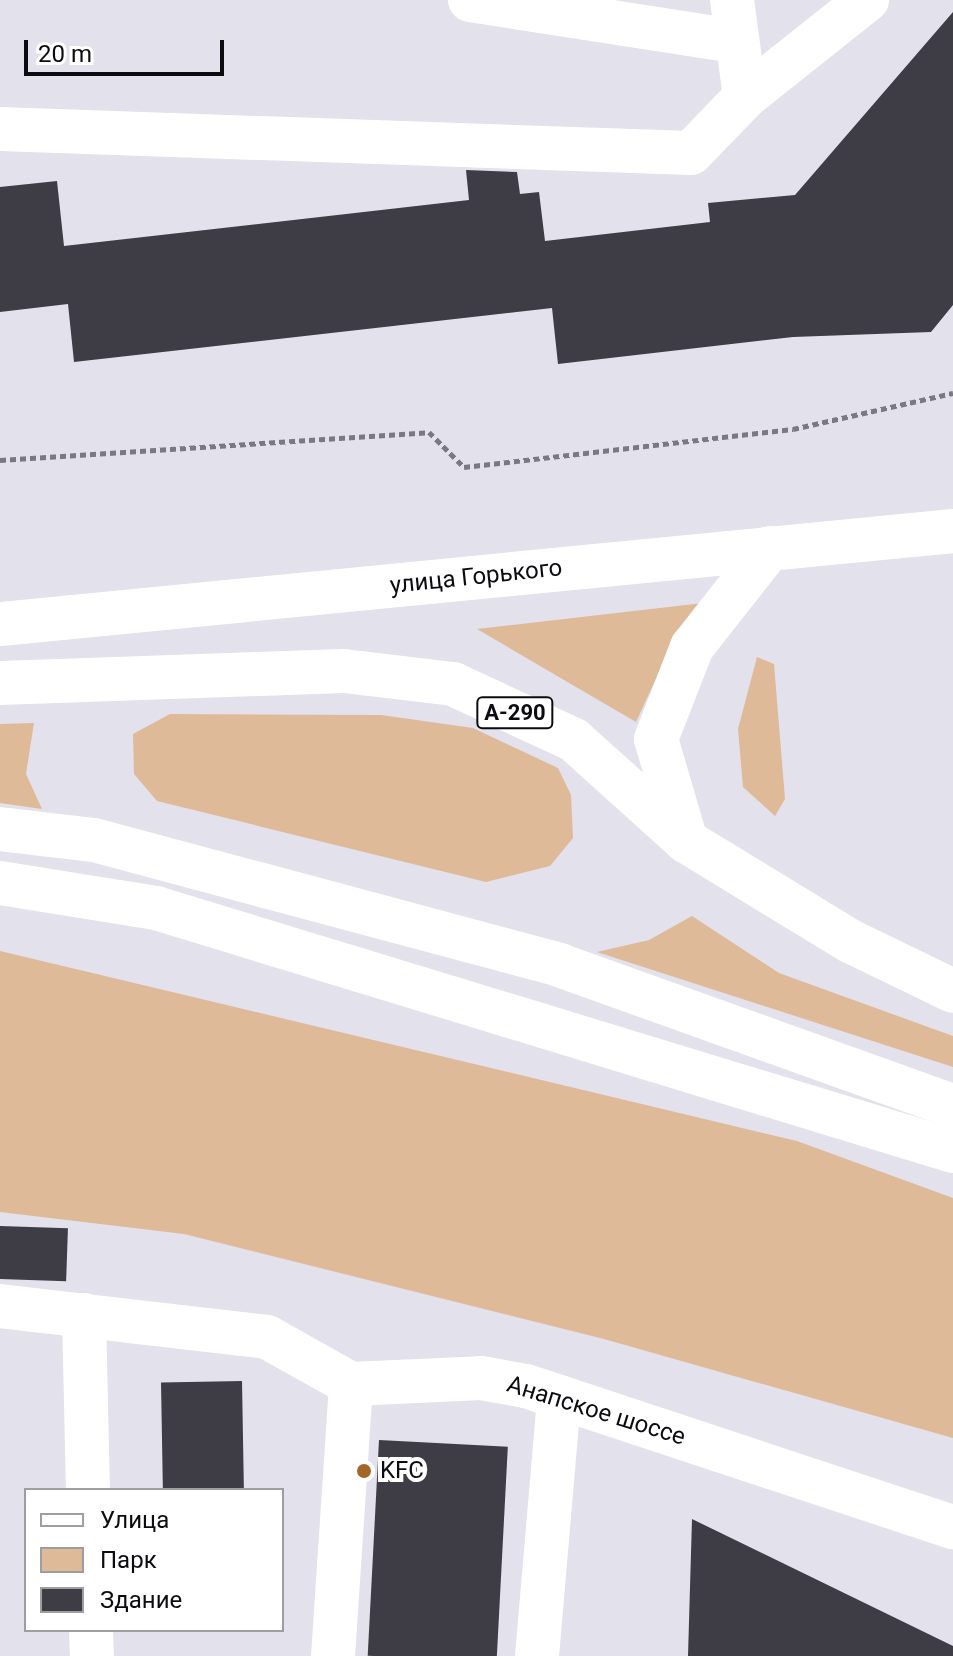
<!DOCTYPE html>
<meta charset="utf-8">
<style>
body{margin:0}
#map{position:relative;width:953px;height:1656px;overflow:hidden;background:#e2e1ec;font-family:Roboto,sans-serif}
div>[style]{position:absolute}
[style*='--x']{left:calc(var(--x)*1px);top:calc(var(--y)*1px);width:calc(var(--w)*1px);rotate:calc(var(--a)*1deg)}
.green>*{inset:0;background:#dfba98}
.building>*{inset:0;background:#3e3d46;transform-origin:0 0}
.path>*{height:5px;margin-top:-2.5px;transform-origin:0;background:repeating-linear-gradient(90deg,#7a7981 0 6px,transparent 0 10px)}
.minor>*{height:44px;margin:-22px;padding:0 22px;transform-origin:22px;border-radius:22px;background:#fff}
.major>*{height:44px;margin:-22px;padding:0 22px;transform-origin:22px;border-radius:22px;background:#fff}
.highway>*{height:44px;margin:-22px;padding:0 22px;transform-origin:22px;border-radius:22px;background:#fff}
.dots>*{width:22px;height:22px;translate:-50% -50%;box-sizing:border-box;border:4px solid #fff;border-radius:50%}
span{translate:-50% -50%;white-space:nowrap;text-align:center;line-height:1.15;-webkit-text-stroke:8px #fff;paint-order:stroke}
.shield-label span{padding:2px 6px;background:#fff;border:2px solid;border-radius:6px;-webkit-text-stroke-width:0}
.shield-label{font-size:22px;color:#0c0b0f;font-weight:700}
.street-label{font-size:24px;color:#0c0b0f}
.poi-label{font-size:24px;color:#0c0b0f}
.left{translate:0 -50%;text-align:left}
.legend{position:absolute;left:24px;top:1488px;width:260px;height:144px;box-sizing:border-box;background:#fff;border:2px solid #9e9d9f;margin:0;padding:10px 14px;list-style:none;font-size:24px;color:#0c0b0f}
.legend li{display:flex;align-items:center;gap:16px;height:40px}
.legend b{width:40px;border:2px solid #9e9d9f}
.scale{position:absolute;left:24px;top:40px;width:200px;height:36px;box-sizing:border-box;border:4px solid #0c0b0f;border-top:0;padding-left:10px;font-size:24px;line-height:28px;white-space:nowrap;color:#0c0b0f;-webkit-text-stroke:6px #fff;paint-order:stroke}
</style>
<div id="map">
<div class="green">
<i style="clip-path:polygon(703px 603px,667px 655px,636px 722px,477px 629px)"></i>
<i style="clip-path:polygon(757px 657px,774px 664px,785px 799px,775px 816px,743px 787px,738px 729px)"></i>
<i style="clip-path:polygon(170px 714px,381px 715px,473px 728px,558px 768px,571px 795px,573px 838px,550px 866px,486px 882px,157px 801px,134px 774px,133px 734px)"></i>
<i style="clip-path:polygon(34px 723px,26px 774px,42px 809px,0 803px,0 724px)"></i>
<i style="clip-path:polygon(692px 916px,779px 973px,953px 1036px,953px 1067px,597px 952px,649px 940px)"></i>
<i style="clip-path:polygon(0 951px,797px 1141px,953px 1198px,953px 1438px,604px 1339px,184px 1234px,0 1212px)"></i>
</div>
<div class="building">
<i style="clip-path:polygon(953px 12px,953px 305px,931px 332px,793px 337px,558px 364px,552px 308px,74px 362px,68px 304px,0 312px,0 187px,57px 181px,64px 246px,469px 200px,466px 170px,517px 172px,520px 194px,539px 192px,545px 241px,710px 222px,708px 203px,795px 195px)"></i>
<i style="left:0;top:1226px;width:68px;height:53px;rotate:2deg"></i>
<i style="left:242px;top:1381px;width:109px;height:81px;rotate:89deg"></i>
<i style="left:379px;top:1440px;width:129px;height:216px;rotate:3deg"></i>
<i style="clip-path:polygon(692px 1519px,953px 1646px,953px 1656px,688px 1656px)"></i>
</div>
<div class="path">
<i style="--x:0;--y:460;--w:430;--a:-3.7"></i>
<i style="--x:429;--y:432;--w:49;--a:45"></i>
<i style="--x:464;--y:467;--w:331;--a:-6.6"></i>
<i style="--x:793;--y:429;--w:164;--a:-12.7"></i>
</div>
<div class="minor">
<i style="--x:470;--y:0;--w:269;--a:8.8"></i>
<i style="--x:745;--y:97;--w:156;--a:-38.5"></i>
<i style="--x:0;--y:129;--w:691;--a:1.99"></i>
<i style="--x:691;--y:153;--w:78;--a:-46"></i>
<i style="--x:745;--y:97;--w:98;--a:-97.6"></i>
<i style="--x:0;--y:1306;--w:269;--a:6.6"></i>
<i style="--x:267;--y:1337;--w:96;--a:29.2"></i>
<i style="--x:351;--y:1384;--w:130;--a:-2.6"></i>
<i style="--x:481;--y:1378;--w:46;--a:10.1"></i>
<i style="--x:526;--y:1386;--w:450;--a:18.3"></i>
<i style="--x:84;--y:1315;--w:175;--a:88.7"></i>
<i style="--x:91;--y:1630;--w:26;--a:88"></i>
<i style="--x:333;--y:1656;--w:273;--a:-86.2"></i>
<i style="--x:537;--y:1656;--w:260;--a:-85.1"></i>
</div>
<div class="major">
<i style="--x:0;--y:624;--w:958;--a:-5.57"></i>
<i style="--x:0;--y:829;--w:95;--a:6.7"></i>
<i style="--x:94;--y:840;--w:482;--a:15"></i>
<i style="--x:559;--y:965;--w:418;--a:19.7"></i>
<i style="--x:686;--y:841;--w:106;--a:-106.4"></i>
<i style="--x:656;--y:739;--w:99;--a:-68.6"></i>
<i style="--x:692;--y:647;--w:126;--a:-51.8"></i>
</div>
<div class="highway">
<i style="--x:0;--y:683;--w:344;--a:-2"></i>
<i style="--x:344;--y:671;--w:110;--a:6.8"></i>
<i style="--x:453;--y:684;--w:133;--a:24.8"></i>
<i style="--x:574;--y:740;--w:151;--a:42"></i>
<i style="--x:686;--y:841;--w:192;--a:31.4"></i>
<i style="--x:850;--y:941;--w:114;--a:25.9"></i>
<i style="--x:0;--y:883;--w:158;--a:9.1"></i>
<i style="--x:156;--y:908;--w:833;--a:16.96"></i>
</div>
<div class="dots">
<i style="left:364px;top:1471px;background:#a36828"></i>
</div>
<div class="shield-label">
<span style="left:515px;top:713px">А-290</span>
</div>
<div class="street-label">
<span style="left:476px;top:577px;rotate:-6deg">улица Горького</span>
<span style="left:596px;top:1411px;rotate:17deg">Анапское шоссе</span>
</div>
<div class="poi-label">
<span class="left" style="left:380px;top:1471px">KFC</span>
</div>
<ul class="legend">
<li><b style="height:10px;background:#fff"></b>Улица</li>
<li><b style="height:22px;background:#dfba98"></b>Парк</li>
<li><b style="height:22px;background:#3e3d46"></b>Здание</li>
</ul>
<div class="scale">20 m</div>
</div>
